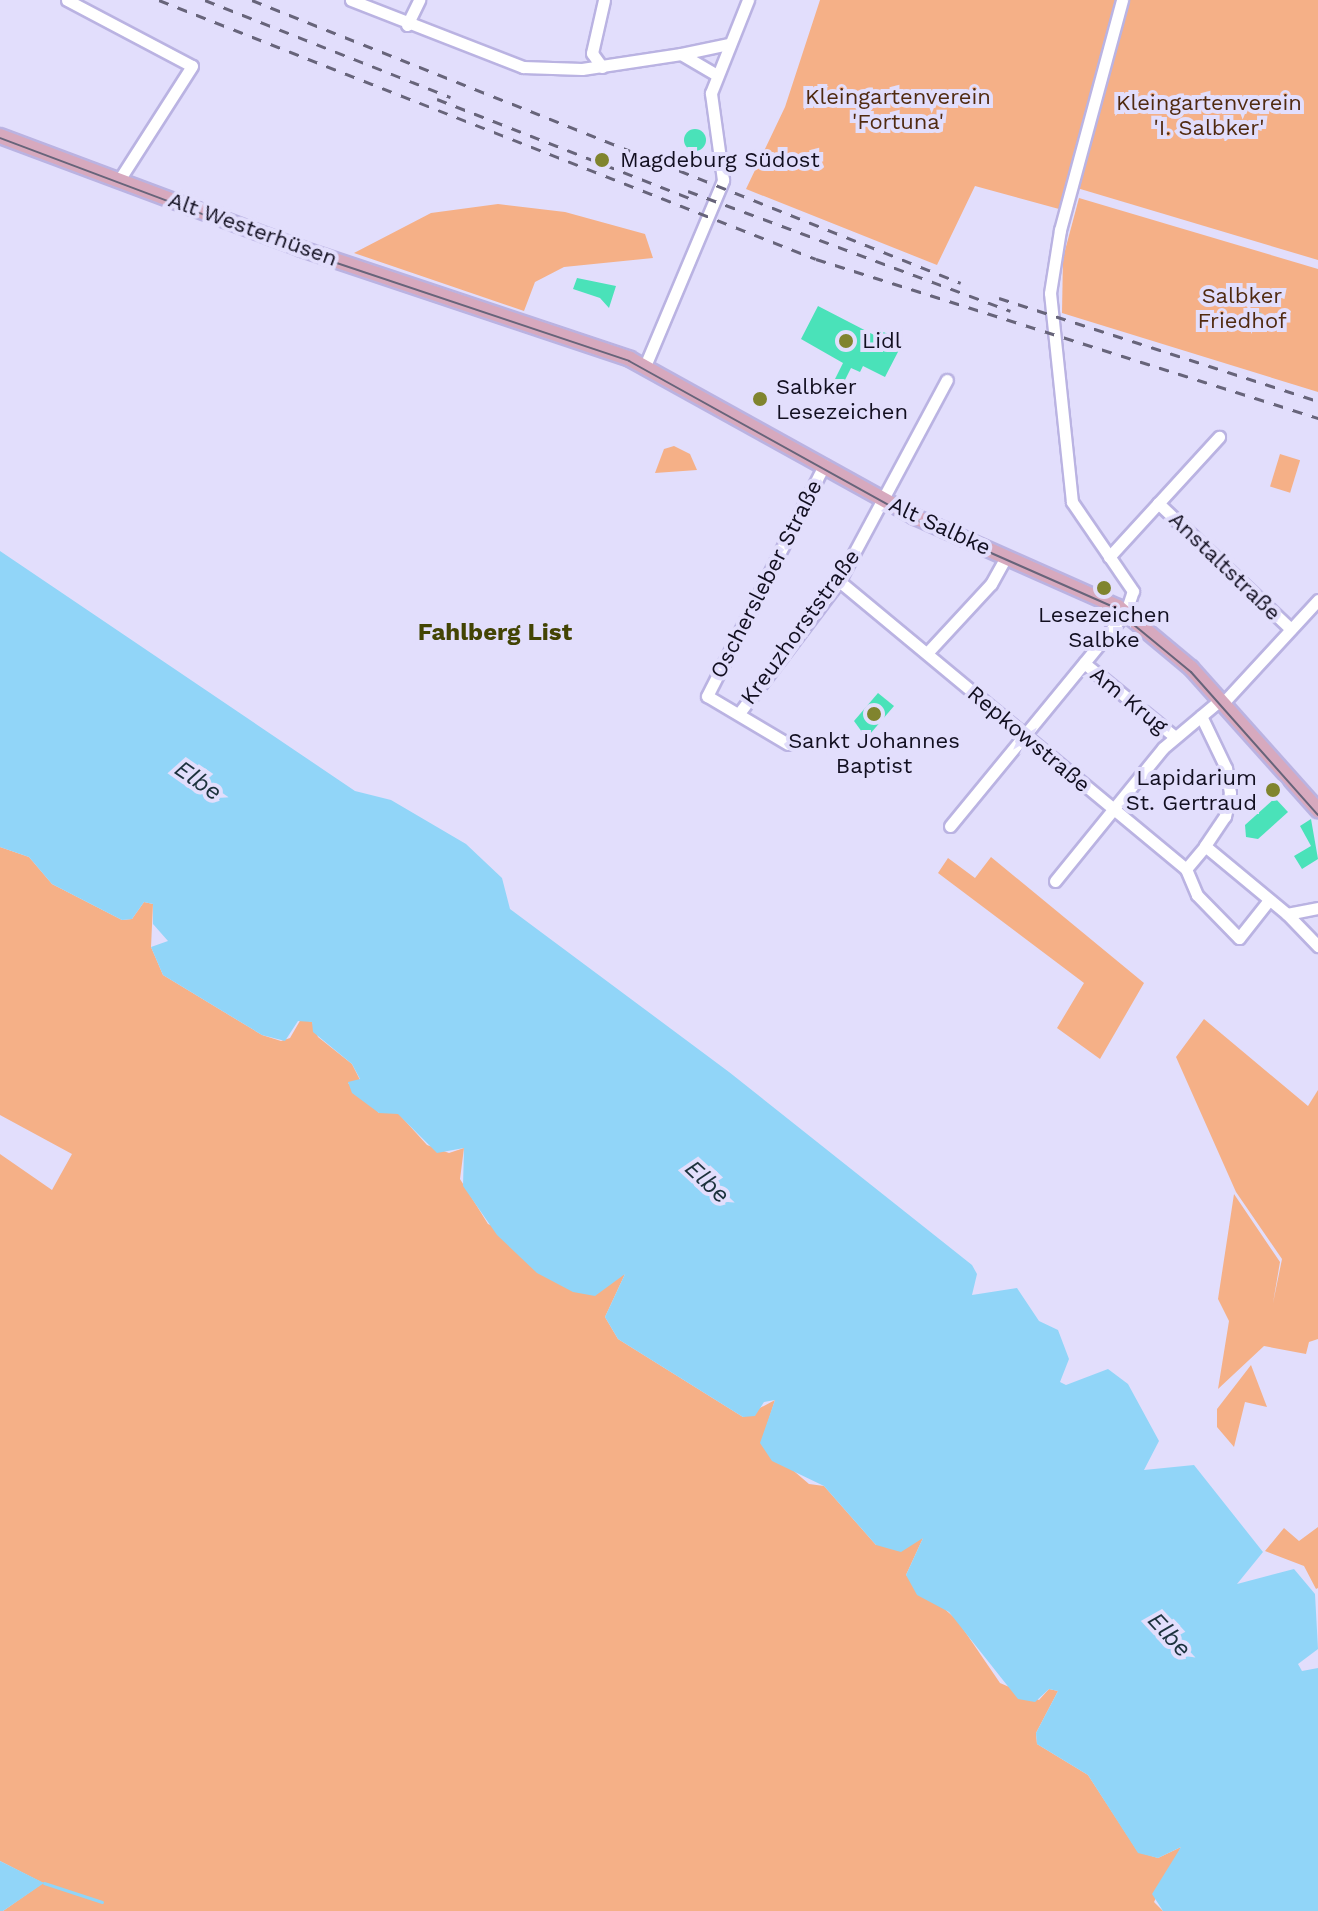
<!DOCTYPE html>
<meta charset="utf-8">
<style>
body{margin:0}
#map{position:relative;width:1318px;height:1911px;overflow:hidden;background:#e2defc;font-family:"Work Sans",sans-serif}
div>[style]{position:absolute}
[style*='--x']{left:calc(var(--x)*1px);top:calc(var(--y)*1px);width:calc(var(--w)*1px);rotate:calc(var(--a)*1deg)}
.green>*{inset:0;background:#f5b087;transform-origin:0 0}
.water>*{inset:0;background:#91d5f8}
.stream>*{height:3px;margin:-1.5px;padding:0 1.5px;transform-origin:1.5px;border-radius:1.5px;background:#91d5f8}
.building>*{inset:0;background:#4ae2b9}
.round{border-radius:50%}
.roads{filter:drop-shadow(2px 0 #bab3e2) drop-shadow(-2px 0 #bab3e2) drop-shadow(0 2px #bab3e2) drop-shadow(0 -2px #bab3e2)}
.minor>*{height:11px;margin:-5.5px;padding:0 5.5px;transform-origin:5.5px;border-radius:5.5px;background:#fff}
.major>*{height:14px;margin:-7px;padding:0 7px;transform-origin:7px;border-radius:7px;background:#d7a9be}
.tram>*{height:2px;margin:-1px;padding:0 1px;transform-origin:1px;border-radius:1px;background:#67647a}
.rail>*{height:3px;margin-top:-1.5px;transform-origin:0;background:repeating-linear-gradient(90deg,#67647a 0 10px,transparent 0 20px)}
.dots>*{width:22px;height:22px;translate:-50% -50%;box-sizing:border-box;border:4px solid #e2defc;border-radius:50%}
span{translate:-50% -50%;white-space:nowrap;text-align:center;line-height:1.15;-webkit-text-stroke:8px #e2defc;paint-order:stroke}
.park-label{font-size:22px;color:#502a10}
.poi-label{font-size:22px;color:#120f20}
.left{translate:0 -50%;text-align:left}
.right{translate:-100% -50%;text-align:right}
.street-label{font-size:22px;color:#120f20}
.neighbourhood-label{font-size:24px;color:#434404;font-weight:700}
.water-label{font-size:24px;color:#1b313c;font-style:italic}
</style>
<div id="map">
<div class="green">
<i style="clip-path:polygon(820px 0,1116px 0,1059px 209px,975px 186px,937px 265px,746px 189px,785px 107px)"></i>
<i style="clip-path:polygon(1129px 0,1318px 0,1318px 260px,1077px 188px)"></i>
<i style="clip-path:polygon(1079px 198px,1318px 269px,1318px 392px,1062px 313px,1063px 258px)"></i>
<i style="clip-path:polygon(498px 204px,565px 212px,645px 234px,653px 258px,564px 267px,535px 282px,524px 311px,354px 253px,431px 213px)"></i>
<i style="clip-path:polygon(674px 446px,690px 454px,697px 470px,655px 473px,664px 449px)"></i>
<i style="left:1280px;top:454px;width:21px;height:34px;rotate:17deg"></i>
<i style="clip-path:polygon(0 847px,29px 857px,52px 884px,122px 920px,132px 919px,144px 902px,153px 904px,151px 947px,163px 975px,262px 1035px,281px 1041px,290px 1038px,301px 1019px,312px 1022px,318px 1037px,352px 1064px,360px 1080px,348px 1083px,379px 1113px,398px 1113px,427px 1145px,449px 1153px,464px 1148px,460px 1179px,488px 1224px,615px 1277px,625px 1274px,605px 1317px,618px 1339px,743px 1417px,775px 1400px,761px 1443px,809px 1484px,824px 1486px,876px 1545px,923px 1538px,906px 1575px,957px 1620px,1000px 1683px,1039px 1700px,1049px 1689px,1058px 1691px,1036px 1733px,1037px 1744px,1088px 1775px,1138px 1852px,1158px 1858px,1181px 1847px,1154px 1902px,1163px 1911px,3px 1911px,43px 1883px,0 1861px,0 1154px,52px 1190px,72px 1154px,0 1115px)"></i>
<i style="clip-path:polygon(991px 857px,1144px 983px,1100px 1059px,1057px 1028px,1084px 983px,938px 873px,948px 858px,975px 878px)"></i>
<i style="clip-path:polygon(1204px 1019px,1308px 1106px,1318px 1090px,1318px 1339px,1309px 1342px,1306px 1354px,1264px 1346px,1218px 1389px,1229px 1321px,1218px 1299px,1234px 1194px,1280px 1262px,1273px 1303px,1282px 1259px,1236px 1192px,1176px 1057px)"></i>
<i style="clip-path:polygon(1251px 1365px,1267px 1407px,1245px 1402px,1234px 1447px,1217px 1427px,1217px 1409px)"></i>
<i style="clip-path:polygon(1318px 1527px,1318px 1588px,1316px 1589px,1304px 1566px,1265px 1551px,1284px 1528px,1299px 1541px)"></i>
</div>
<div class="water">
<i style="clip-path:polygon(0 551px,355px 791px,391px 800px,466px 844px,502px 878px,510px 909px,729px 1072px,972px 1265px,977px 1274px,972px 1295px,1017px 1288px,1039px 1321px,1058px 1330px,1069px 1359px,1060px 1382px,1066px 1385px,1108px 1369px,1128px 1384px,1159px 1441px,1144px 1470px,1194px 1465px,1263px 1552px,1237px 1584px,1294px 1569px,1315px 1594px,1318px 1649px,1298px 1664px,1302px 1671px,1318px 1668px,1318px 1911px,1163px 1911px,1152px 1894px,1181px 1847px,1158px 1858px,1138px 1853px,1088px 1775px,1037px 1744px,1036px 1733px,1058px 1691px,1049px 1689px,1035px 1702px,1018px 1699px,949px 1612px,917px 1595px,906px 1575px,923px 1538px,901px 1552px,876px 1545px,824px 1486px,772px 1461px,760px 1443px,775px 1400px,764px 1402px,755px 1416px,743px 1417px,618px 1339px,605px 1317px,625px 1274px,595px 1296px,573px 1292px,537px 1273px,497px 1235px,463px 1186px,464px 1148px,437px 1153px,398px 1114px,379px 1113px,352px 1093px,348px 1082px,360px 1079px,352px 1064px,313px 1032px,312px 1022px,298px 1021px,285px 1041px,262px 1035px,163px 975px,151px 947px,168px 941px,153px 924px,153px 904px,144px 902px,132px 919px,122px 920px,52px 884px,29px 857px,0 847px)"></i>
<i style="clip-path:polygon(0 1861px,44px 1883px,3px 1911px,0 1911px)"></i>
</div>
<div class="stream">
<i style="--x:44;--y:1883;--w:61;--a:18.1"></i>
</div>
<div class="building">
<i class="round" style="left:684px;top:129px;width:22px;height:22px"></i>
<i style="clip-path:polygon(577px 278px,616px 286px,609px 308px,600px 298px,573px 289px)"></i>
<i style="clip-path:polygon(818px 306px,878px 337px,881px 331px,888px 334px,885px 340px,900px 348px,885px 377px,863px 366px,860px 372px,851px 368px,839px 392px,831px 387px,843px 363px,801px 339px)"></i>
<i class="round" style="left:1248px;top:312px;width:18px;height:18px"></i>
<i style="clip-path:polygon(878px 693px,894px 706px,870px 734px,862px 732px,854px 721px)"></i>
<i style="clip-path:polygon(1275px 798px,1288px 812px,1258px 839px,1246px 837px,1245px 825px)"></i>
<i style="clip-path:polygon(1311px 819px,1318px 859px,1302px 869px,1294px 856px,1311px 846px,1300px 826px)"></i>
</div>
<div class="roads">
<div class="minor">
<i style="--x:67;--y:0;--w:141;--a:27.8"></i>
<i style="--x:192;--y:66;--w:135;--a:122.6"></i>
<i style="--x:351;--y:0;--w:185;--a:21.3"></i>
<i style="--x:523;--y:67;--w:59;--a:1.9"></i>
<i style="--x:582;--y:69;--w:100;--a:-8.6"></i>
<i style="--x:681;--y:54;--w:42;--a:30.3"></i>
<i style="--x:407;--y:25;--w:28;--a:-64"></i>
<i style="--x:681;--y:54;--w:49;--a:-11.8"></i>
<i style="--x:602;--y:67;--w:17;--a:-126"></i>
<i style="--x:592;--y:53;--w:54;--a:-77.2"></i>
<i style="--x:645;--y:366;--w:202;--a:-67.2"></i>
<i style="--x:723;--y:180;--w:88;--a:-97.9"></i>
<i style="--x:711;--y:93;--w:100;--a:-68.3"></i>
<i style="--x:1158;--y:503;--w:183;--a:43.5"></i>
<i style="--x:1109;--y:557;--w:163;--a:-47.5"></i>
<i style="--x:839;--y:581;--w:451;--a:39.7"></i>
<i style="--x:927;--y:653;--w:94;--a:-47.2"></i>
<i style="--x:991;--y:584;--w:31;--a:-61"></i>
<i style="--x:1084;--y:663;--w:117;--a:39.1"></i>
<i style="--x:1223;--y:703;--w:140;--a:-47.3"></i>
<i style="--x:740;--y:712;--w:164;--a:-52.9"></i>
<i style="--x:839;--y:581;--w:228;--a:-61.8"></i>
<i style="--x:1201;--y:716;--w:58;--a:64.3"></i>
<i style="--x:1226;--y:768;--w:25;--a:81"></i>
<i style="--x:1230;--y:793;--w:24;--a:102"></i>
<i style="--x:1225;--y:816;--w:36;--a:124"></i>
<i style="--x:1205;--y:846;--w:107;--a:39.7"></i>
<i style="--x:1287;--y:914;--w:32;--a:-11"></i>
<i style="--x:788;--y:744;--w:94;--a:-149.3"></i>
<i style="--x:707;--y:696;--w:259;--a:-63.1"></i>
<i style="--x:950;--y:826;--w:277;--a:-50.6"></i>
<i style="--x:1126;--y:612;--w:22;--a:-72"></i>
<i style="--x:1133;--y:591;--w:108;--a:-124.4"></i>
<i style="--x:1072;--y:502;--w:210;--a:-96"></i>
<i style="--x:1050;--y:293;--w:64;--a:-81"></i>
<i style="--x:1060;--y:230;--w:238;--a:-74.9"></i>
<i style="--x:1186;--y:869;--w:28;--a:67"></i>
<i style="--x:1197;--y:895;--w:60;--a:45.7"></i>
<i style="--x:1239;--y:938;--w:48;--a:-51.7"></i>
<i style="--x:1186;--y:869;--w:30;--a:-50"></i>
<i style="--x:1055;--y:881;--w:171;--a:-50.9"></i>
<i style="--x:1163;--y:748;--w:75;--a:-40.1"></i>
<i style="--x:1287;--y:914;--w:45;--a:45.9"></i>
</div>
<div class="major">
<i style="--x:0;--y:136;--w:322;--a:20.5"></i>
<i style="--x:302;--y:249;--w:346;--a:18.5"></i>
<i style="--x:630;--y:359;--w:326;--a:29"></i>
<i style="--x:915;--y:517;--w:222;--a:23.9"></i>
<i style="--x:1118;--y:607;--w:95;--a:39.9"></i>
<i style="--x:1191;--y:668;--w:191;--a:48.2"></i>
</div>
</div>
<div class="tram">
<i style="--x:0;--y:138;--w:322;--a:20.6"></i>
<i style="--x:301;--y:251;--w:346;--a:18.5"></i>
<i style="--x:629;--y:361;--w:326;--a:29"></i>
<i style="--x:914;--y:519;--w:215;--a:23.8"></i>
<i style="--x:1111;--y:606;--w:104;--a:39.5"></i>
<i style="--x:1191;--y:672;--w:191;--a:48.4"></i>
</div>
<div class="rail">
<i style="--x:159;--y:0;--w:706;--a:21.52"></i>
<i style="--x:816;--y:259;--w:527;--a:17.57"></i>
<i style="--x:205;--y:0;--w:264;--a:21.6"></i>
<i style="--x:252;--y:0;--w:763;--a:21.76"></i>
<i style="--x:437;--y:99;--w:279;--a:21.4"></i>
<i style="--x:688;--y:191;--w:344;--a:20.4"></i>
<i style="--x:999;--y:298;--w:335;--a:17.9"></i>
</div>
<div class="dots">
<i style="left:602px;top:160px;background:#80842e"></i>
<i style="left:846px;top:341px;background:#80842e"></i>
<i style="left:760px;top:399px;background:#80842e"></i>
<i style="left:1104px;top:588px;background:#80842e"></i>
<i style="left:874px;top:714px;background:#80842e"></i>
<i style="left:1273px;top:790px;background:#80842e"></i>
</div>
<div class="park-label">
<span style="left:898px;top:109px">Kleingartenverein<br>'Fortuna'</span>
<span style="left:1209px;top:115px">Kleingartenverein<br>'I. Salbker'</span>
<span style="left:1242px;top:308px">Salbker<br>Friedhof</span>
</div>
<div class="poi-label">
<span class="left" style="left:620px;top:160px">Magdeburg Südost</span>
<span class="left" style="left:862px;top:341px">Lidl</span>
<span class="left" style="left:776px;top:399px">Salbker<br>Lesezeichen</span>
<span style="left:1104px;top:627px">Lesezeichen<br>Salbke</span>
<span style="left:874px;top:753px">Sankt Johannes<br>Baptist</span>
<span class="right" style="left:1257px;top:790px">Lapidarium<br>St. Gertraud</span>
</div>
<div class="street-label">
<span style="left:253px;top:229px;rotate:20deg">Alt Westerhüsen</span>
<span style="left:940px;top:526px;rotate:25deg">Alt Salbke</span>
<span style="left:1225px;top:566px;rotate:44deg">Anstaltstraße</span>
<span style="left:766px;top:579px;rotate:-63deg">Oschersleber Straße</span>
<span style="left:800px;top:627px;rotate:-54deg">Kreuzhorststraße</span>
<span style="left:1129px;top:700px;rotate:39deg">Am Krug</span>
<span style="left:1029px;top:739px;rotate:40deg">Repkowstraße</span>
</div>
<div class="neighbourhood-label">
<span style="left:495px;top:633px">Fahlberg List</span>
</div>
<div class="water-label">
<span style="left:198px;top:781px;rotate:35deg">Elbe</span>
<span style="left:707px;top:1182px;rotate:43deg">Elbe</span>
<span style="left:1169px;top:1635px;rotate:47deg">Elbe</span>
</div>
</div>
